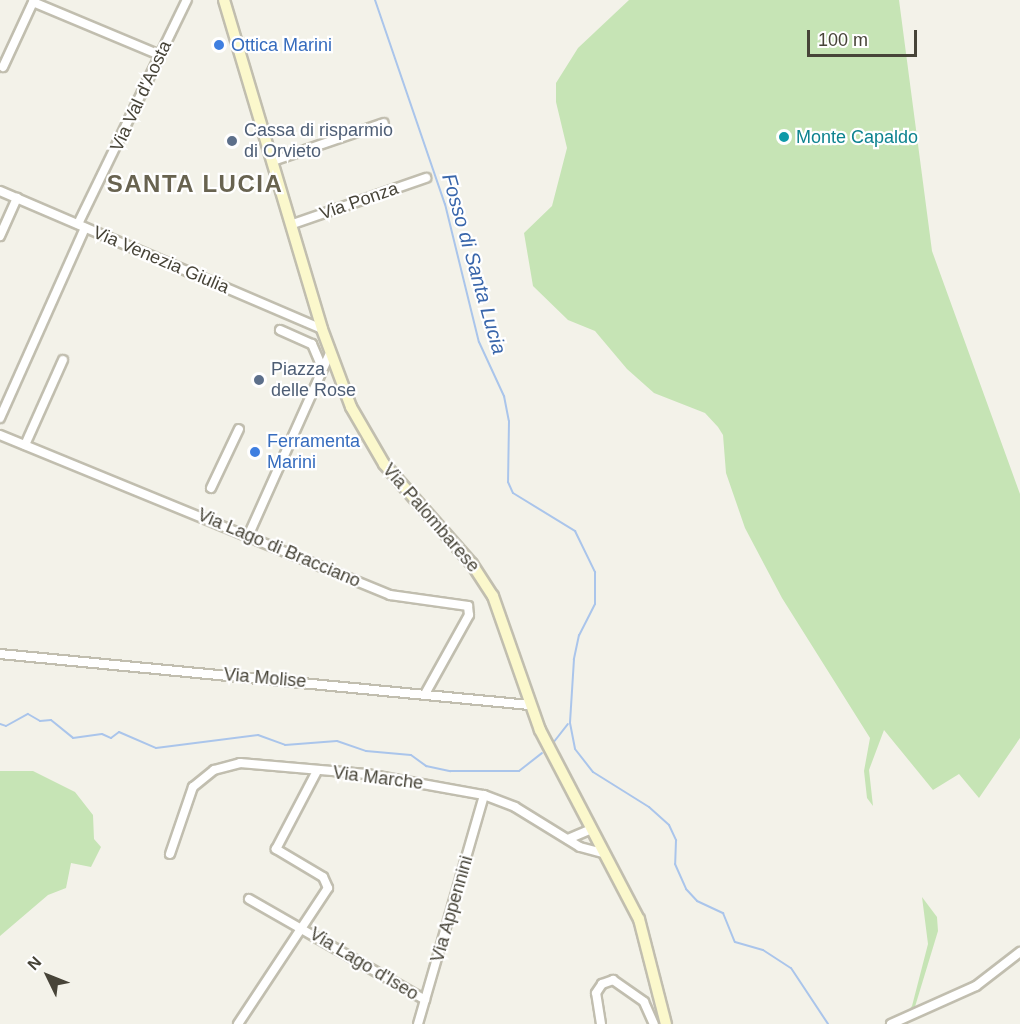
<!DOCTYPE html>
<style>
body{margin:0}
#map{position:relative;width:1020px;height:1024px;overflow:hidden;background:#f3f2e9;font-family:Arial,sans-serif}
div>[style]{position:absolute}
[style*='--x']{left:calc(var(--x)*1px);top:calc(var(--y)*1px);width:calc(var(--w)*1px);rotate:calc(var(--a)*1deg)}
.green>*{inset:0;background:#c6e4b5}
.stream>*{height:2px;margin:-1px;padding:0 1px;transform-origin:1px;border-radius:1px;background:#aac5eb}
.roads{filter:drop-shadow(2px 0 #c1beaf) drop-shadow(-2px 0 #c1beaf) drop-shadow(0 2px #c1beaf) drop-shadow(0 -2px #c1beaf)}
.minor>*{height:8px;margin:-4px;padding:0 4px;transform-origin:4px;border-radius:4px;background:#fff}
.secondary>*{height:10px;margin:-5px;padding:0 5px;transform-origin:5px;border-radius:5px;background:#fbf8cc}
.dots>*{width:16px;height:16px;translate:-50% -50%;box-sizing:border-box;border:3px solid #fff;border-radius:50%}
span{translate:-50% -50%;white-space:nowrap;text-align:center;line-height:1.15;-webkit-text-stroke:4.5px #fff;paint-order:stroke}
.shop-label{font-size:18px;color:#366cbe}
.left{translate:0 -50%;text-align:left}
.street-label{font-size:18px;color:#474438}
.service-label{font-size:18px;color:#4e5e75}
.culture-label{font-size:18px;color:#0d838f}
.water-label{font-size:20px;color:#3966ab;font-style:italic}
.district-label{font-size:24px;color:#686350;font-weight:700;letter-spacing:1.5px}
.north{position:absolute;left:18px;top:946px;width:60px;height:60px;-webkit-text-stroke:4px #fff;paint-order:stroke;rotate:313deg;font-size:16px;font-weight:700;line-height:24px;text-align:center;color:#474438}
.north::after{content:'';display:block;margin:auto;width:21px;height:27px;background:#474438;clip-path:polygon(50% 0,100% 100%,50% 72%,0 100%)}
.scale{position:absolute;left:807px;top:30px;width:110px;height:27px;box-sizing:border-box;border:3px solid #474438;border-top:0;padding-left:8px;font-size:18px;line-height:21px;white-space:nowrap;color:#474438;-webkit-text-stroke:4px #fff;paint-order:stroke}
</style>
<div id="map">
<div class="green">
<i style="clip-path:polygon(629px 0,899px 0,932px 251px,1020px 494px,1020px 738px,979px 798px,959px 774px,933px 790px,884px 730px,869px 770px,873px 806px,867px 798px,864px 771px,870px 738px,782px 598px,745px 528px,726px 473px,723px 435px,718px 427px,705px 413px,654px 393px,627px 369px,595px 331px,568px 320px,533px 286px,524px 233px,552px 206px,567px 148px,556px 102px,556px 83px,578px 48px)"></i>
<i style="clip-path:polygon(0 771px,33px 771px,75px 792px,93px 815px,94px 839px,101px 847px,91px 867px,71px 863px,66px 888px,48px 895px,0 936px)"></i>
<i style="clip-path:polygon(922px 897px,937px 917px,938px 931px,914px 1010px,906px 1013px,912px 1006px,928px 944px)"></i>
</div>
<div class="stream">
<i style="--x:375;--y:0;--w:216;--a:71.1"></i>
<i style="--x:445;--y:204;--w:142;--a:76.2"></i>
<i style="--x:479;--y:342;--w:60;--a:65.2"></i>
<i style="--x:504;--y:396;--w:25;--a:79"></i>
<i style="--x:509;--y:421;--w:61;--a:90.9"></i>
<i style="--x:508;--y:482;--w:12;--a:66"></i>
<i style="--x:513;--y:493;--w:73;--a:31.5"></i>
<i style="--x:575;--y:531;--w:46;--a:64"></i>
<i style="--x:595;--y:572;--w:32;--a:90"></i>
<i style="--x:595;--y:604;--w:35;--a:117"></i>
<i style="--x:579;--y:635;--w:25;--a:102"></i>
<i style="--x:574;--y:659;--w:64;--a:93.6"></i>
<i style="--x:570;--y:723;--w:26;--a:79"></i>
<i style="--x:575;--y:749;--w:29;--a:52"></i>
<i style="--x:593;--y:772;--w:66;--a:32"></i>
<i style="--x:649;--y:807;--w:27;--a:42"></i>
<i style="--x:669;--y:825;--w:17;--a:65"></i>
<i style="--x:676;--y:840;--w:24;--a:92"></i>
<i style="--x:675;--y:864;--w:27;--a:66"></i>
<i style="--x:686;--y:889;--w:16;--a:47"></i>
<i style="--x:697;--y:901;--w:29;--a:25"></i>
<i style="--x:723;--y:913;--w:31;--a:68"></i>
<i style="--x:735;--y:942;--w:29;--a:16"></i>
<i style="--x:763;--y:950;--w:33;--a:33"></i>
<i style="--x:791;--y:968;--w:67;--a:56.5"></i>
<i style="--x:0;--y:724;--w:6;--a:18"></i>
<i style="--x:6;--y:726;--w:25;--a:-29"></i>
<i style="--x:28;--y:714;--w:14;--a:30"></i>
<i style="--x:40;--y:721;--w:11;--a:-5"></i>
<i style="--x:51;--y:720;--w:28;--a:39"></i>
<i style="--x:73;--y:738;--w:29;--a:-8"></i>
<i style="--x:102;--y:734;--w:10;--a:24"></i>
<i style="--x:111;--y:738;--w:10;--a:-37"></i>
<i style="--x:119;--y:732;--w:40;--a:23.4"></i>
<i style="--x:156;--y:748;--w:103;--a:-7.3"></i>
<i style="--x:258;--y:735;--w:29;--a:20"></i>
<i style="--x:285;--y:745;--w:52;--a:-4.4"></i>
<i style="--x:337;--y:741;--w:31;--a:19"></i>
<i style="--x:366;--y:751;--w:45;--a:5.1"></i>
<i style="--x:411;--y:755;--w:19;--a:36"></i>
<i style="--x:426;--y:766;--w:25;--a:12"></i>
<i style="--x:450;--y:771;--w:69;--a:0"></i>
<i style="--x:519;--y:771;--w:29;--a:-38"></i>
<i style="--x:553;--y:743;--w:24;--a:-52"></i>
</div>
<div class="roads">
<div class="minor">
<i style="--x:33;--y:2;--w:138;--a:22.7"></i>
<i style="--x:3;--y:67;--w:74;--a:-65.2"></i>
<i style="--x:273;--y:161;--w:117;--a:-18.9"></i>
<i style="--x:0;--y:191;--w:350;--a:23.2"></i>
<i style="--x:78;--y:224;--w:249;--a:-64.1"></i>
<i style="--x:293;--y:224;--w:141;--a:-19.1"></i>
<i style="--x:0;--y:236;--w:42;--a:-65.9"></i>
<i style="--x:280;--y:330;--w:35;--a:24"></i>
<i style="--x:312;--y:344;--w:26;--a:67"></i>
<i style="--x:0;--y:418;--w:208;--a:-65.9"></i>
<i style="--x:0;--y:435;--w:422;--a:22.3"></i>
<i style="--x:390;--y:595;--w:79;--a:8"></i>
<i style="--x:468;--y:606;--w:9;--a:84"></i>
<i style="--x:469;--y:615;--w:90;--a:119.1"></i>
<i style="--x:25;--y:445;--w:93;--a:-65.9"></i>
<i style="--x:211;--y:488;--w:65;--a:-64.6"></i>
<i style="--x:249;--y:534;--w:198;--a:-65.9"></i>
<i style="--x:0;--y:654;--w:532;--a:5.5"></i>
<i style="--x:568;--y:839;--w:23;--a:-23"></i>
<i style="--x:170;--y:854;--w:71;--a:-71.1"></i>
<i style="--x:193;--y:787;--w:27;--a:-39"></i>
<i style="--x:214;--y:770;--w:27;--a:-15"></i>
<i style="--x:240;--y:763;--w:127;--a:5"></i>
<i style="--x:367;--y:774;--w:119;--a:10.2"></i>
<i style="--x:484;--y:795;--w:33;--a:21"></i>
<i style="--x:515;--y:807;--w:76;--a:31.6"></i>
<i style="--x:580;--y:847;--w:23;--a:15"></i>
<i style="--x:249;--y:899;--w:203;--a:29.8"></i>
<i style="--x:238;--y:1024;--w:163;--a:-56.5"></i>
<i style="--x:328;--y:888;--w:12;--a:-114"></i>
<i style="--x:323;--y:877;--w:55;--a:-149.2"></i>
<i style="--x:276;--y:849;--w:88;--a:-62.3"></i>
<i style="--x:418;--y:1024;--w:238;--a:-73.9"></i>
<i style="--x:601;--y:1024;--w:31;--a:-99"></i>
<i style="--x:596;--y:993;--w:11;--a:-56"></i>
<i style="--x:602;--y:984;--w:12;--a:-20"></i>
<i style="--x:613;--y:980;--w:38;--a:35"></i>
<i style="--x:644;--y:1002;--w:24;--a:66"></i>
<i style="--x:891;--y:1024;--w:93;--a:-24.1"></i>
<i style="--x:976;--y:986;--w:56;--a:-37.7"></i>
</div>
<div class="secondary">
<i style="--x:224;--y:0;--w:343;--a:73.4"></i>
<i style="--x:322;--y:329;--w:83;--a:69.6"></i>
<i style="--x:351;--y:407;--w:66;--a:59.9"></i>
<i style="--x:384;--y:464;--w:133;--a:48.7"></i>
<i style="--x:472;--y:564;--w:38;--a:57"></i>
<i style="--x:493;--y:596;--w:142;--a:70.7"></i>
<i style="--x:540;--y:730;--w:213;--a:62.4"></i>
<i style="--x:639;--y:919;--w:108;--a:75.6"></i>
</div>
</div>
<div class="dots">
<i style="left:219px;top:45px;background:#3f7fe0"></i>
<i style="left:784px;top:137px;background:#0f9aa8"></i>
<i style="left:232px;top:141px;background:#5c6f8a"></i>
<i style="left:259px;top:380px;background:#5c6f8a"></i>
<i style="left:255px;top:452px;background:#3f7fe0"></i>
</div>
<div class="shop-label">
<span class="left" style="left:231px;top:45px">Ottica Marini</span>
<span class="left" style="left:267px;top:452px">Ferramenta<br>Marini</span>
</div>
<div class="street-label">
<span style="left:141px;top:96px;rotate:-65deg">Via Val d'Aosta</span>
<span style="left:359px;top:201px;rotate:-19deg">Via Ponza</span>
<span style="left:161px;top:260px;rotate:23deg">Via Venezia Giulia</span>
<span style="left:431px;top:518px;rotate:49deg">Via Palombarese</span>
<span style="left:279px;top:548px;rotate:23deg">Via Lago di Bracciano</span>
<span style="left:265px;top:678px;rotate:5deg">Via Molise</span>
<span style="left:378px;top:778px;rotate:7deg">Via Marche</span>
<span style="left:452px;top:909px;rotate:-74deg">Via Appennini</span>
<span style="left:364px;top:964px;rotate:31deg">Via Lago d'Iseo</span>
</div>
<div class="service-label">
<span class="left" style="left:244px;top:141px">Cassa di risparmio<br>di Orvieto</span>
<span class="left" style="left:271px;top:380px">Piazza<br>delle Rose</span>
</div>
<div class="culture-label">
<span class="left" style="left:796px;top:137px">Monte Capaldo</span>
</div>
<div class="water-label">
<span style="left:474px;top:264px;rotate:74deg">Fosso di Santa Lucia</span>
</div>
<div class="district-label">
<span style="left:195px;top:184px">SANTA LUCIA</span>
</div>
<div class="north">N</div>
<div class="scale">100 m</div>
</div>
